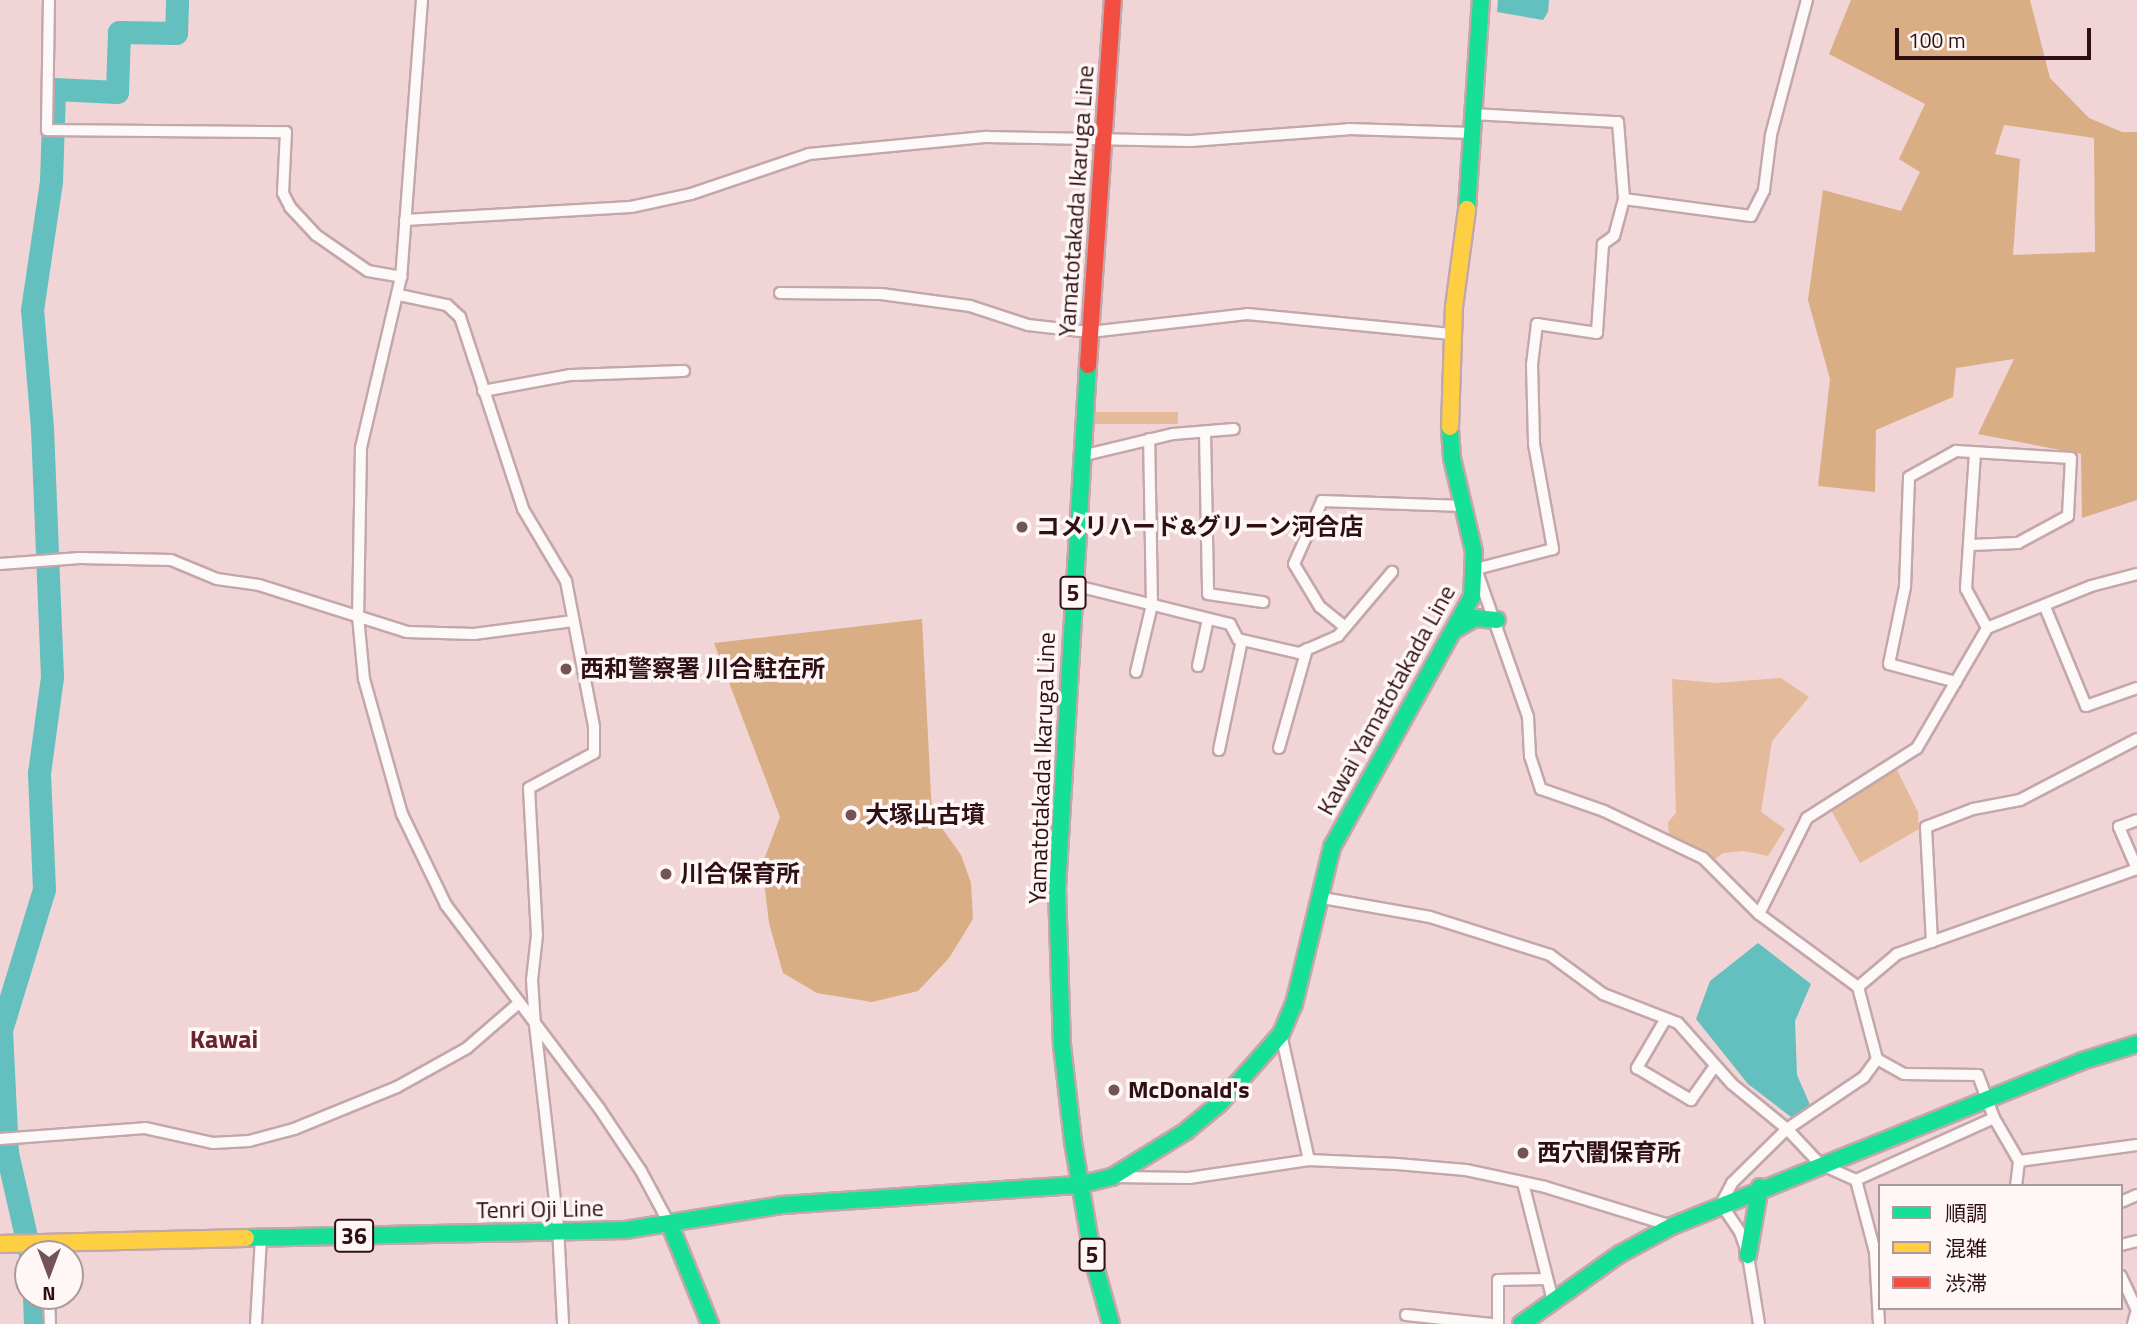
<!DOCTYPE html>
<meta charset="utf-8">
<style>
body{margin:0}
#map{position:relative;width:2137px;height:1324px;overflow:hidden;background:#f0d4d6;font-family:"Titillium Web","Noto Sans JP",sans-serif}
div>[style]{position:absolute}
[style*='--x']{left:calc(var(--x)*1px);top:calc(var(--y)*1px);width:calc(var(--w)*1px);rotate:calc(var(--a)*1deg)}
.green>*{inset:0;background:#e3bb9a;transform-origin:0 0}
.forest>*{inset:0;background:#d9ae85}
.water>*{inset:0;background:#63c0be}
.river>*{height:23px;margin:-11.5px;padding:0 11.5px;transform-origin:11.5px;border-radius:11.5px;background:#63c0be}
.roads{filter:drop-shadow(2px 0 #c3a7aa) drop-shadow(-2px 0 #c3a7aa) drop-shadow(0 2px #c3a7aa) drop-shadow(0 -2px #c3a7aa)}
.street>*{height:10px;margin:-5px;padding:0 5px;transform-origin:5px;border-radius:5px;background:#fdf9f9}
.fast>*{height:16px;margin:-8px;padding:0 8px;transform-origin:8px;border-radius:8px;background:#16e098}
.slow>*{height:16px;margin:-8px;padding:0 8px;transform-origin:8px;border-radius:8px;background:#ffcf43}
.jam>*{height:16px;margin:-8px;padding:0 8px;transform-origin:8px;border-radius:8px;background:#f24e42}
.dots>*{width:19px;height:19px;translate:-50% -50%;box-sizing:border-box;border:4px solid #fff6f6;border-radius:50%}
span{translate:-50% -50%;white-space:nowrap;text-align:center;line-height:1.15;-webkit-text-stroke:7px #fff6f6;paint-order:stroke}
.shield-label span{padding:2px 5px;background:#fff6f6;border:2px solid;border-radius:5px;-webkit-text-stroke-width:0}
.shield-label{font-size:23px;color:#2e0f14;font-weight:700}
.street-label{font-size:24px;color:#2e0f14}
.poi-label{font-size:24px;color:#2e0f14;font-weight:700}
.left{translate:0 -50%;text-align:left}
.neighbourhood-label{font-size:26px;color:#692330;font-weight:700}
.legend{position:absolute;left:1878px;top:1184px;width:245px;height:126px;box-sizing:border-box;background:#fff6f6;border:2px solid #ab9a9c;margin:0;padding:9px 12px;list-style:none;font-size:21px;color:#2e0f14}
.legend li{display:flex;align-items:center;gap:14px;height:35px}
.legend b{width:35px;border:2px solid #ab9a9c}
.north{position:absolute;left:14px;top:1240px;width:70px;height:70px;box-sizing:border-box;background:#fff6f6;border:2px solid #ab9a9c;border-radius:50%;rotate:180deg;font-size:19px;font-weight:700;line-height:28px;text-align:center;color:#2e0f14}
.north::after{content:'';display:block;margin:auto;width:24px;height:32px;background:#725458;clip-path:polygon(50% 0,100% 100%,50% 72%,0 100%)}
.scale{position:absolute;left:1895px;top:28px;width:196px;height:32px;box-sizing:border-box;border:4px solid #2e0f14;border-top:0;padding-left:9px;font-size:21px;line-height:24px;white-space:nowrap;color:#2e0f14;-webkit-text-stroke:5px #fff6f6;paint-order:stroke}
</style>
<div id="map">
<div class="green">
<i style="left:1178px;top:412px;width:12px;height:84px;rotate:90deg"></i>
<i style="clip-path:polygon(1781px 678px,1809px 697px,1772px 741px,1761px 812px,1785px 829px,1768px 856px,1744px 851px,1723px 853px,1712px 861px,1669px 838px,1668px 822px,1676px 813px,1672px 679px,1716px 683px)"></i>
<i style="clip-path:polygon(1895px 766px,1918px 812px,1919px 829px,1860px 863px,1830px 808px)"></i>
</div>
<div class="forest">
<i style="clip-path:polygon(evenodd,1851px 0,2030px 0,2050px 78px,2089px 118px,2122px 132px,2137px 132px,2137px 500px,2082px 518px,2081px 454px,1978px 434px,2014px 359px,1956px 368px,1953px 397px,1876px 430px,1875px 492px,1818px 486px,1830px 379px,1808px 300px,1823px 190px,1901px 211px,1920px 172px,1899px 159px,1925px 104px,1829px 54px,1851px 0,2004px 125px,2094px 138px,2095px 252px,2013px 255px,2020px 159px,1995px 154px,2004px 125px)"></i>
<i style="clip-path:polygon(922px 619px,932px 814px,961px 855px,971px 883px,973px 919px,949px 958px,918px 991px,872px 1002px,817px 993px,783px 973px,769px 923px,762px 865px,780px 817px,714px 643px)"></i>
</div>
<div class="water">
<i style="clip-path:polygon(1498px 0,1549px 0,1548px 12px,1543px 20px,1497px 12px)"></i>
<i style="clip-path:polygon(1758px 943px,1811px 984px,1795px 1021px,1797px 1075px,1811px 1107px,1791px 1117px,1748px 1084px,1696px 1019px,1710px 981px)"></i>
</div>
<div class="river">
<i style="--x:30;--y:1254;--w:104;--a:-102.8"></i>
<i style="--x:7;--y:1153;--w:123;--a:-92.8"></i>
<i style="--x:1;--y:1030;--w:147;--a:-73"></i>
<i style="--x:44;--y:889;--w:116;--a:-92.5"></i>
<i style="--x:39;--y:773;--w:97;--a:-82.3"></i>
<i style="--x:52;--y:677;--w:249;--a:-92.3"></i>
<i style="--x:42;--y:428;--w:118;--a:-94.8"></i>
<i style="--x:32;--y:310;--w:130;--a:-81.6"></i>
<i style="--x:51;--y:181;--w:92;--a:-88.1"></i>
<i style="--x:54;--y:89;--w:63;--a:2.7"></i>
<i style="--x:117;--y:92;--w:60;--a:-88.1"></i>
<i style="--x:119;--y:32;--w:57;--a:1"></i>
<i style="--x:176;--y:33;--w:33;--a:-88"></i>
<i style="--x:34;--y:1296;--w:28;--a:88"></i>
</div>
<div class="roads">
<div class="street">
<i style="--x:49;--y:0;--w:130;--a:90.9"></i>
<i style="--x:47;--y:130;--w:239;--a:0.5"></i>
<i style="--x:286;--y:132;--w:61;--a:92.8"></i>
<i style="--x:283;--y:193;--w:16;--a:63"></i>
<i style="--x:290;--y:207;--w:38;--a:47"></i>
<i style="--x:316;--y:235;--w:63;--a:34.7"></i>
<i style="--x:368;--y:271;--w:34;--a:10"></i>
<i style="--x:422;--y:0;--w:278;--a:94.3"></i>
<i style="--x:401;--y:277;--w:176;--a:103.2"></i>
<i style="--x:361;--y:448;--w:168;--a:91"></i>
<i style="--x:358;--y:616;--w:63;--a:84.6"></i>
<i style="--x:364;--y:679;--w:140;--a:74.3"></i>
<i style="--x:402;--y:814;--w:101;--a:64.2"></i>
<i style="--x:446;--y:905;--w:254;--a:53"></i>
<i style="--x:599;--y:1108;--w:76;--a:56.3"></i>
<i style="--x:641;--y:1171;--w:61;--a:61.8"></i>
<i style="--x:1473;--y:114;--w:145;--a:3.2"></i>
<i style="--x:1618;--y:122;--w:77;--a:85.5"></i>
<i style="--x:1624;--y:199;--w:38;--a:105"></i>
<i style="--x:1614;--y:236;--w:14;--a:144"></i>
<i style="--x:1603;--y:244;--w:89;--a:93.9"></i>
<i style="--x:1597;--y:333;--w:61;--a:-171.5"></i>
<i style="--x:1537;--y:324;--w:41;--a:97"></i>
<i style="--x:1532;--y:365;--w:79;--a:88.5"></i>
<i style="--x:1534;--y:444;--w:107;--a:79.7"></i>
<i style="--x:1553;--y:549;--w:80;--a:165.4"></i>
<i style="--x:1476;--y:569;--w:157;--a:70.6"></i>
<i style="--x:1528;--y:717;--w:39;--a:87"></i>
<i style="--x:1530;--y:756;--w:35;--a:72"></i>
<i style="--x:1541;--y:789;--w:67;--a:19.2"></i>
<i style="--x:1604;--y:811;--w:110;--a:25.4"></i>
<i style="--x:1703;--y:858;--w:79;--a:45"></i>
<i style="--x:1759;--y:914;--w:123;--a:36.4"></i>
<i style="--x:1858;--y:987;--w:74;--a:75.2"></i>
<i style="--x:1877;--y:1059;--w:31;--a:29"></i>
<i style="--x:1904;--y:1074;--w:74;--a:0.8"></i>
<i style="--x:1978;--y:1075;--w:46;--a:69.6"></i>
<i style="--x:1624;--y:199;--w:128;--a:7.6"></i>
<i style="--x:1751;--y:216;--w:29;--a:-63"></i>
<i style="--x:1764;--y:190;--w:55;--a:-82.7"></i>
<i style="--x:1771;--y:135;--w:140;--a:-75.1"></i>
<i style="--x:405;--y:220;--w:226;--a:-3.3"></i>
<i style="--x:631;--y:207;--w:61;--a:-12.2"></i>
<i style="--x:691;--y:194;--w:125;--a:-18.7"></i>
<i style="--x:809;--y:154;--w:179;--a:-5.5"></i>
<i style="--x:987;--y:137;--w:204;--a:1.1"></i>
<i style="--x:1191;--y:141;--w:158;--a:-4.3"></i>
<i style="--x:1349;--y:129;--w:123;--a:1.9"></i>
<i style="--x:780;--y:293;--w:101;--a:0.6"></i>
<i style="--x:881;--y:294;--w:90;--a:7.7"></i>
<i style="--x:970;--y:306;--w:61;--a:18.1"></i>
<i style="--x:1028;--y:325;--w:62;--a:6.4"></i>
<i style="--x:1090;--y:332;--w:158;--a:-6.5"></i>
<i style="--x:1247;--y:314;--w:205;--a:5.6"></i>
<i style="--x:399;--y:295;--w:49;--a:11.8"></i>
<i style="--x:447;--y:305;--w:18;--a:43"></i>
<i style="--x:460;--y:317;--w:202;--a:71.8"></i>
<i style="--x:523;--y:509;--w:84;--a:59.2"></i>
<i style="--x:566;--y:581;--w:149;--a:79.1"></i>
<i style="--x:594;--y:727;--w:26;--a:90"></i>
<i style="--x:594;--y:753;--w:74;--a:151.7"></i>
<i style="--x:529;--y:788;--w:147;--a:86.9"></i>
<i style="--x:537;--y:935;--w:45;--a:96.3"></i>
<i style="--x:532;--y:980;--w:45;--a:86.2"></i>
<i style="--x:535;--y:1025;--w:203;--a:83.5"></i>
<i style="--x:558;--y:1227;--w:97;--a:87"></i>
<i style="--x:483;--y:391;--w:88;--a:-10.4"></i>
<i style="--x:570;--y:375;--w:114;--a:-2"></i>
<i style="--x:1205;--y:432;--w:162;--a:88.9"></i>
<i style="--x:1208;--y:594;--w:56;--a:8.3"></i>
<i style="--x:1975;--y:453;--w:136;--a:93.8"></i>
<i style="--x:1966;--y:589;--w:44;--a:61.7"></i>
<i style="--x:1081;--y:456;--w:95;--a:-13.4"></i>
<i style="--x:1173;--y:434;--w:61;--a:-4.7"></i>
<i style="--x:0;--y:564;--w:80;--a:-4.3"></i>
<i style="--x:80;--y:558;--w:91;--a:1.3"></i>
<i style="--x:171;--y:560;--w:50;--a:22.4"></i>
<i style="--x:217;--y:579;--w:42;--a:8.1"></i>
<i style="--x:259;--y:585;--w:155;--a:17.6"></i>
<i style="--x:407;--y:632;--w:67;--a:1.7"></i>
<i style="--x:474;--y:634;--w:100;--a:-7.5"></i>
<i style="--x:1073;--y:585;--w:162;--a:14"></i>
<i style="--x:1230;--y:624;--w:17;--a:62"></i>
<i style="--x:1238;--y:639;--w:63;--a:12.9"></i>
<i style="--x:1299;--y:653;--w:43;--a:-23.6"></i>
<i style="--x:1338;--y:636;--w:84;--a:-49.8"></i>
<i style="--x:2045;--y:607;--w:107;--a:67.5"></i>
<i style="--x:2086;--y:706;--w:54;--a:-19.4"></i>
<i style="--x:1345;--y:627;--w:32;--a:-141"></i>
<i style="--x:1320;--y:607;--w:50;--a:-121.2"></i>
<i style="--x:1294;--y:564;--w:69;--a:-66"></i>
<i style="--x:1322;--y:501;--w:141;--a:2"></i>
<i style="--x:1198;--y:666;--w:48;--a:-78"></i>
<i style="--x:1136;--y:672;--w:69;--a:-76.6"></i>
<i style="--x:1152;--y:605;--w:166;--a:-91"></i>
<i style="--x:1956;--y:682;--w:69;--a:-165"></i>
<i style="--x:1889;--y:664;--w:79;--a:-78.3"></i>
<i style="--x:1905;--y:587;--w:110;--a:-87.9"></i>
<i style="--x:1909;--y:477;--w:54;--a:-29"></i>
<i style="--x:1956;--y:451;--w:115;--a:3.5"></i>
<i style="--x:2071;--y:458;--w:58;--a:93"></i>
<i style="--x:2068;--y:516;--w:57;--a:151.6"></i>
<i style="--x:2018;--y:543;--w:47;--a:177.6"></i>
<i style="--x:1279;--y:748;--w:103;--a:-74.2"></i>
<i style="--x:1219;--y:750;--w:112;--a:-78.2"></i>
<i style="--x:1317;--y:897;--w:115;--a:10"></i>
<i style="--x:1430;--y:917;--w:126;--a:17.6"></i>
<i style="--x:1550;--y:955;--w:66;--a:36.3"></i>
<i style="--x:1603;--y:994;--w:80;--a:21.1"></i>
<i style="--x:1678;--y:1023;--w:81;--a:48.5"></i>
<i style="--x:1732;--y:1084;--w:71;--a:39.3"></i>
<i style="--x:1787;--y:1129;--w:48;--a:46.7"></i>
<i style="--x:1820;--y:1164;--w:39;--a:24"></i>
<i style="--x:1856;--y:1180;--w:151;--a:-24.2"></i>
<i style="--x:1994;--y:1118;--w:50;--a:59.8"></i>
<i style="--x:2019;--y:1161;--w:119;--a:-7.7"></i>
<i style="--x:1759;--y:914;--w:107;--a:-63.4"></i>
<i style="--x:1807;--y:818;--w:130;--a:-32.5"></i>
<i style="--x:1917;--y:748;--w:139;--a:-59.7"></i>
<i style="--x:1987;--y:628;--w:112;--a:-22"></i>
<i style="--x:2091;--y:586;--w:48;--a:-14.6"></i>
<i style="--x:1932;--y:942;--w:115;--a:-93"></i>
<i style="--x:1926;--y:827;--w:50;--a:-21"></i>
<i style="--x:1973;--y:809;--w:48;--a:-10.8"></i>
<i style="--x:2020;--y:800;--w:132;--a:-27.5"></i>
<i style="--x:1858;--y:987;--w:51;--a:-40.2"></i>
<i style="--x:1897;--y:954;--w:255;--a:-19.5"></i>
<i style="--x:2137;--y:869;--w:46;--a:-113.2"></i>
<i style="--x:2119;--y:827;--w:19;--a:-21"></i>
<i style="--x:1665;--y:1020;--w:56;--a:120.3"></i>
<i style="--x:1637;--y:1068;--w:63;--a:30.7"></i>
<i style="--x:1691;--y:1100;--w:42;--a:-54.8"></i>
<i style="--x:1281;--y:1034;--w:129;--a:77.5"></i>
<i style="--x:0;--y:1139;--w:145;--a:-4.3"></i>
<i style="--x:145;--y:1128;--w:70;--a:12.4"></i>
<i style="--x:213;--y:1143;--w:36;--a:-3"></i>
<i style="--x:249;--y:1141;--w:47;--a:-14.9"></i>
<i style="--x:294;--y:1129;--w:111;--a:-22.2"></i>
<i style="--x:397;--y:1087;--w:80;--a:-29.1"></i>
<i style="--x:467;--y:1048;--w:69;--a:-40.9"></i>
<i style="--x:1112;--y:1177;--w:77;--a:0.7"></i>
<i style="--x:1189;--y:1178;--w:121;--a:-8.5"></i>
<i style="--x:1309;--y:1160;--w:88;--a:2.6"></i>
<i style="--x:1397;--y:1164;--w:69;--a:5"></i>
<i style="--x:1466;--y:1170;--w:81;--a:12.1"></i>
<i style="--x:1545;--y:1187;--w:133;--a:17.1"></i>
<i style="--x:1856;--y:1180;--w:74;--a:75.2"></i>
<i style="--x:1875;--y:1252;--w:72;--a:86.8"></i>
<i style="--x:1523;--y:1183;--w:122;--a:75.7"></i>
<i style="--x:2016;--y:1186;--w:25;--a:-83"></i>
<i style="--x:2121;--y:1202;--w:17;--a:-24"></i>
<i style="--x:2121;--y:1245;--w:16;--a:-14"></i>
<i style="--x:2121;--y:1276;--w:38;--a:65"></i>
<i style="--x:2137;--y:1310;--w:15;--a:106"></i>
<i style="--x:49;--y:1296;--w:28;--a:88"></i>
<i style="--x:1406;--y:1315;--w:86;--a:6"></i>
<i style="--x:256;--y:1324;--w:86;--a:-86.7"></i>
<i style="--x:1498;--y:1324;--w:44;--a:-90"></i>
<i style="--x:1498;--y:1280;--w:49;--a:-1.2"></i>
<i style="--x:1759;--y:1324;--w:70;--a:-99.1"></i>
<i style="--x:1748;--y:1255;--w:24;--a:-109"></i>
<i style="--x:1740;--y:1232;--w:34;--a:-124"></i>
<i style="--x:1721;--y:1204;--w:24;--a:-62"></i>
<i style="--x:1732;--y:1183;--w:77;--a:-44.5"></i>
<i style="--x:1787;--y:1129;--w:93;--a:-34"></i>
<i style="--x:1864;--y:1077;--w:22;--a:-54"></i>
</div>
<div class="fast">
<i style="--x:1467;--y:209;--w:209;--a:-86.2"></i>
<i style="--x:1088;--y:365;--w:524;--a:93.39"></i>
<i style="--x:1057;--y:888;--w:157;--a:88.2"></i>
<i style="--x:1062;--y:1045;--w:98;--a:83.5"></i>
<i style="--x:1073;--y:1142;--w:119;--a:80.3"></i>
<i style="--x:1093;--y:1259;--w:67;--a:74.5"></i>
<i style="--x:1454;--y:630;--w:24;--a:-30"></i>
<i style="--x:1475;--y:618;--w:22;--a:5"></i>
<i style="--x:1079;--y:1185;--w:34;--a:-14"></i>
<i style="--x:1112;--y:1177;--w:86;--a:-31.7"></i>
<i style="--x:1185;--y:1132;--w:45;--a:-39.6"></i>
<i style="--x:1220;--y:1103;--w:92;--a:-48.5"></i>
<i style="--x:1281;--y:1034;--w:33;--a:-67"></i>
<i style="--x:1294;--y:1004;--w:162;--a:-76.4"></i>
<i style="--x:1332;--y:847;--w:287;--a:-60.8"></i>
<i style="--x:1472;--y:597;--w:45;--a:-87.5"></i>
<i style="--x:1474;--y:552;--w:97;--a:-103.2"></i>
<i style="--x:1452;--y:458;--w:31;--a:-94"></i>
<i style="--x:670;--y:1225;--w:107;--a:68"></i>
<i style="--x:246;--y:1238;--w:379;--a:-1.2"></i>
<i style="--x:625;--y:1230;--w:160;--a:-9"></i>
<i style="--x:783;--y:1205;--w:297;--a:-3.9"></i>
<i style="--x:1748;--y:1255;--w:69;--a:-80"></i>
<i style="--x:1521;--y:1324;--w:121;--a:-35.3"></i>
<i style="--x:1620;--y:1254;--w:59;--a:-28.3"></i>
<i style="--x:1672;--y:1226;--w:442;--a:-21.9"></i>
<i style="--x:2082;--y:1061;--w:58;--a:-17.2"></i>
</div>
<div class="slow">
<i style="--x:1450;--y:427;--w:120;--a:-88.1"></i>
<i style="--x:1454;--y:307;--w:99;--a:-82.4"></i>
<i style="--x:0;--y:1244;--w:246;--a:-1.4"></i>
</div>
<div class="jam">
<i style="--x:1088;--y:365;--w:366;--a:-86.1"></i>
</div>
</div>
<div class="dots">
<i style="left:1022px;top:527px;background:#725458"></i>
<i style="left:566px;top:669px;background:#725458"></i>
<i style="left:851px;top:815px;background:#725458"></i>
<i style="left:666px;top:874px;background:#725458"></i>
<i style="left:1114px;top:1090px;background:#725458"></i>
<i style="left:1523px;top:1153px;background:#725458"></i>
</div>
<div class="shield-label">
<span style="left:1073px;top:593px">5</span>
<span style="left:354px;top:1236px">36</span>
<span style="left:1092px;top:1255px">5</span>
</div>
<div class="street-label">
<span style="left:1076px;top:201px;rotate:-86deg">Yamatotakada Ikaruga Line</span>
<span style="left:1386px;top:700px;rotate:-61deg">Kawai Yamatotakada Line</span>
<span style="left:1042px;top:768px;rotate:-88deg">Yamatotakada Ikaruga Line</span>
<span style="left:540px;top:1209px;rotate:-1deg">Tenri Oji Line</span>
</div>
<div class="poi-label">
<span class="left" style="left:1036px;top:527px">コメリハード&amp;グリーン河合店</span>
<span class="left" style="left:580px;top:669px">西和警察署 川合駐在所</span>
<span class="left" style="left:865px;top:815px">大塚山古墳</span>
<span class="left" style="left:680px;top:874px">川合保育所</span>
<span class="left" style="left:1128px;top:1090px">McDonald's</span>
<span class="left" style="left:1537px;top:1153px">西穴闇保育所</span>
</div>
<div class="neighbourhood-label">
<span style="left:224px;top:1039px">Kawai</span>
</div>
<ul class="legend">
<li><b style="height:9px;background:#16e098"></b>順調</li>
<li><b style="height:9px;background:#ffcf43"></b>混雑</li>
<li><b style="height:9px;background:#f24e42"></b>渋滞</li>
</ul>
<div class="north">N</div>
<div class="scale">100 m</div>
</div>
